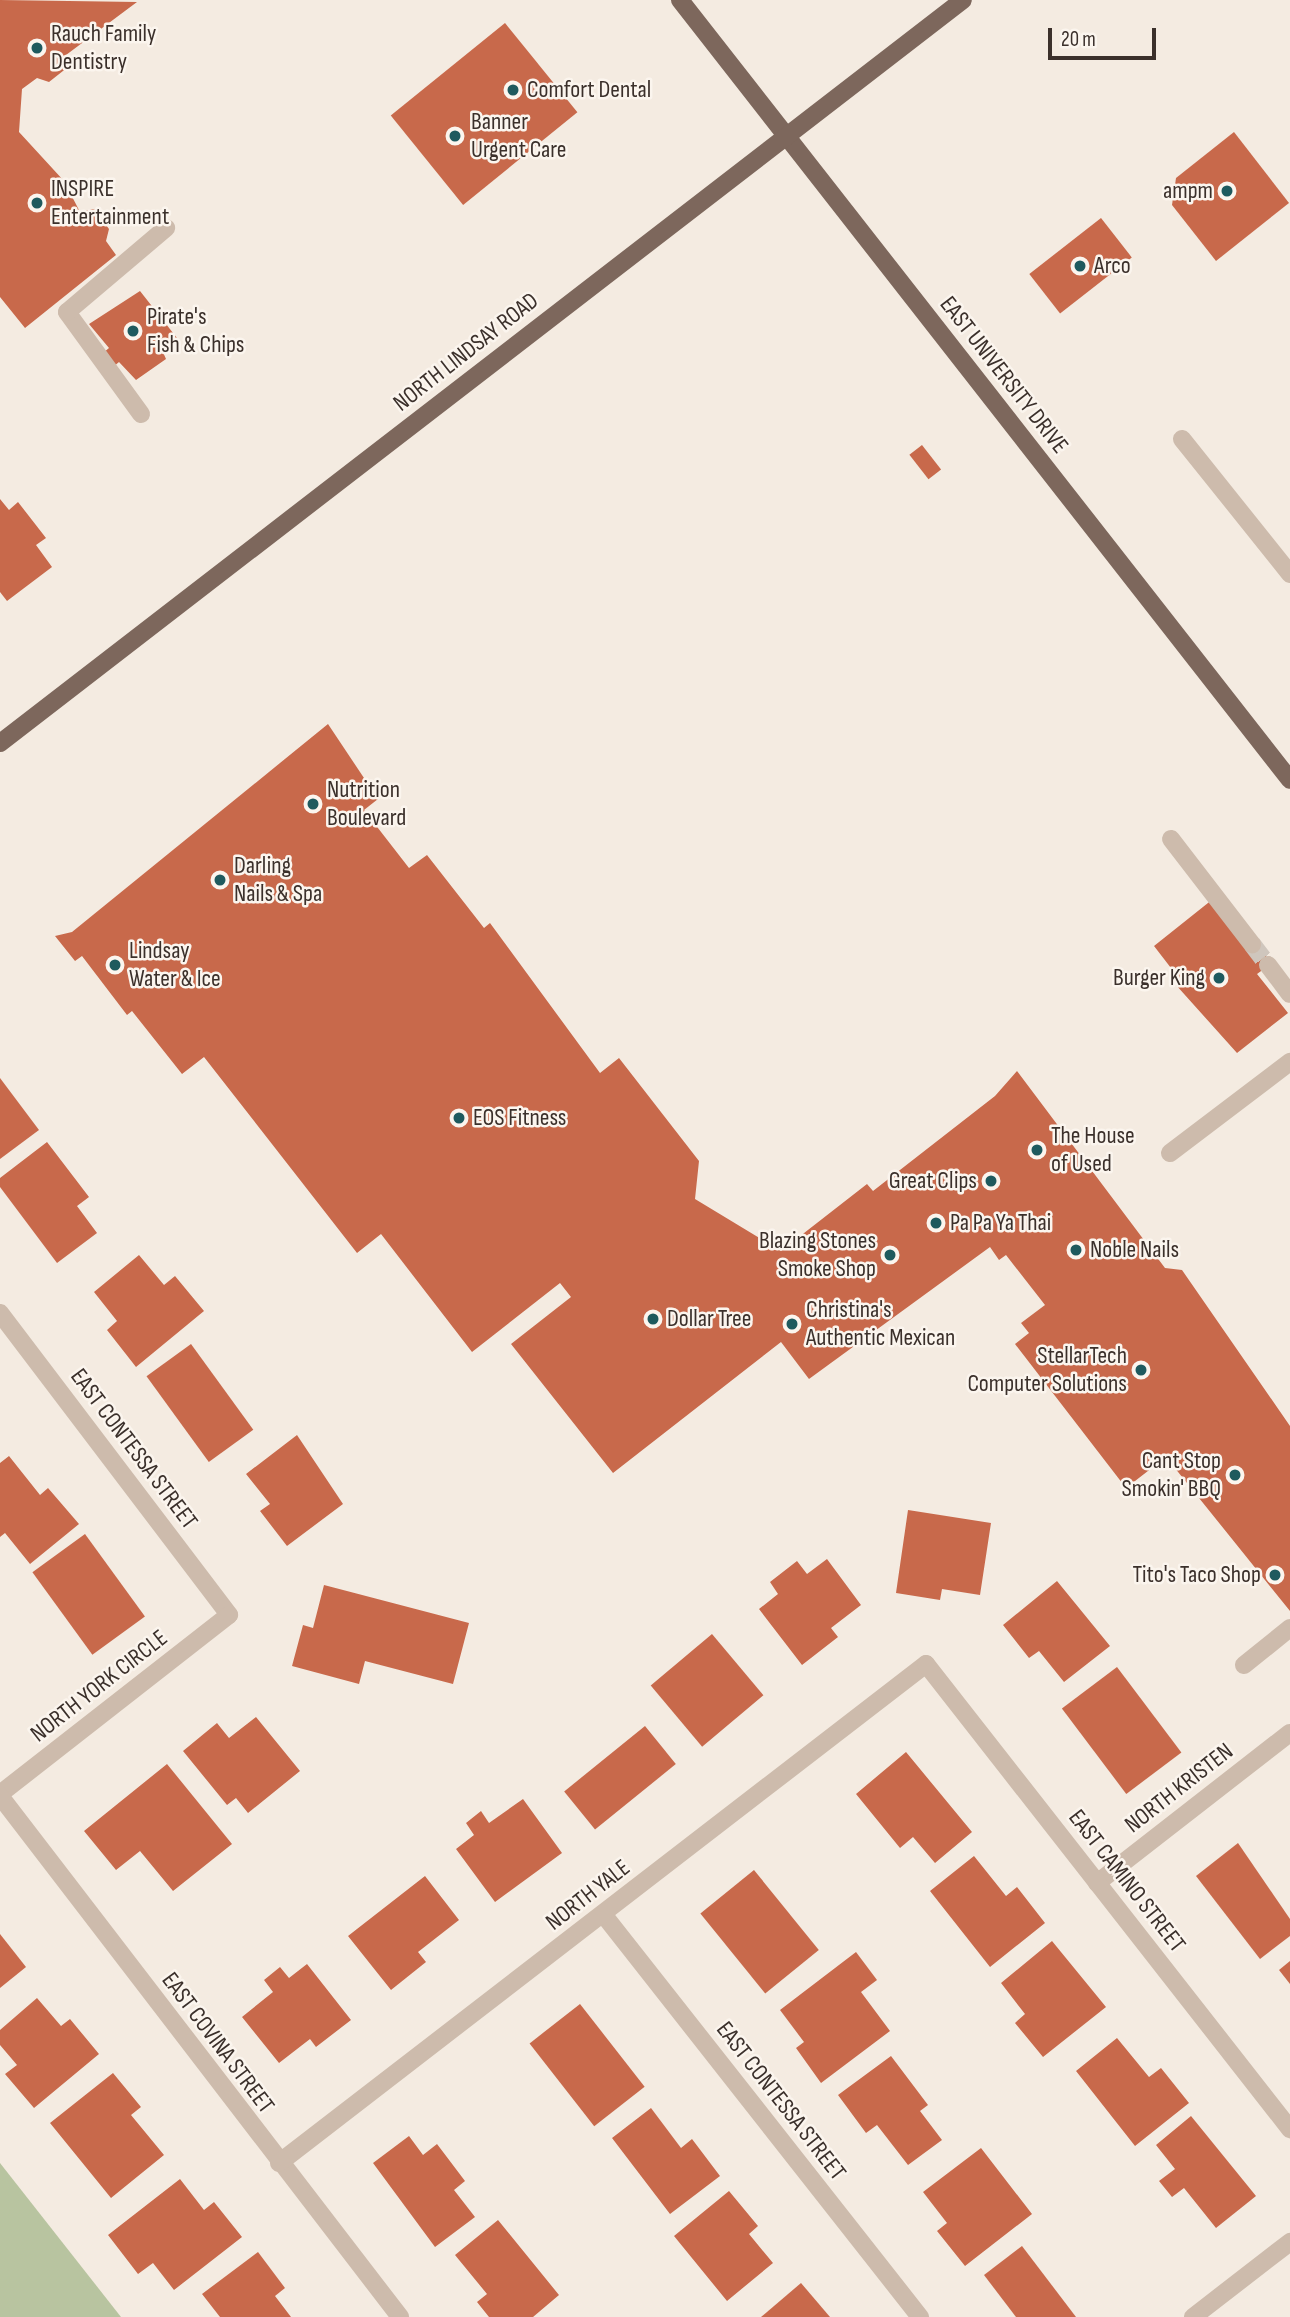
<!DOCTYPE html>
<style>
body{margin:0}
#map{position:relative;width:1290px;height:2317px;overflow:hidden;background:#f4ebe1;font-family:"Sofia Sans Condensed",sans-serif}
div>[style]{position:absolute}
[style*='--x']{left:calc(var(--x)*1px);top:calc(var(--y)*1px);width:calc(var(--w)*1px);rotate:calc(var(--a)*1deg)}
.green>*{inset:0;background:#b8c4a0}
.building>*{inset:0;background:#c8694b;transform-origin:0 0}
.minor-tunnel>*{height:18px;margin-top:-9px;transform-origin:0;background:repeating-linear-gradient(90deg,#cfc6bd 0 18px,transparent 0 27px)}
.minor>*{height:18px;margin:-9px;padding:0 9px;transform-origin:9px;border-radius:9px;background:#cdbbac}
.major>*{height:18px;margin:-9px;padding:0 9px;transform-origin:9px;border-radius:9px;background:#7d675c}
.dots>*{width:19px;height:19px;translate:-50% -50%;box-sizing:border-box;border:4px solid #fbf5ee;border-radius:50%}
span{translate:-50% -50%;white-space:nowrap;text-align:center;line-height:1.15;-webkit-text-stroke:5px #fbf5ee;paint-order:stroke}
.poi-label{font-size:24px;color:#3b302b}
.left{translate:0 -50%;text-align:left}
.right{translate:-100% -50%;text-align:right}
.street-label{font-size:24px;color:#3b302b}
.scale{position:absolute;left:1048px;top:28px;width:108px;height:32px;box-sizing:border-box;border:4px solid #3b302b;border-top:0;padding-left:9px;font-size:21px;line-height:24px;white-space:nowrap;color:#3b302b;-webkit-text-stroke:5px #fbf5ee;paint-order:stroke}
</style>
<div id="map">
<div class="green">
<i style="clip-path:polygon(0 2163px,121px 2317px,0 2317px)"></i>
</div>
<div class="building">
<i style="clip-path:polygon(0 0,137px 2px,66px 55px,68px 67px,49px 82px,37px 78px,22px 89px,19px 132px,64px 181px,80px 212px,94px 209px,109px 229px,106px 241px,116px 255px,25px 328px,0 297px)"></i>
<i style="left:505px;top:23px;width:115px;height:147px;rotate:51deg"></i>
<i style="clip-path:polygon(1234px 132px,1289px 203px,1216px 261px,1172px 205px,1176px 178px)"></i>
<i style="left:1101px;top:218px;width:50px;height:91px;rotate:52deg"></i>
<i style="clip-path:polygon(140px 291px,177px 338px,162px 350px,166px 359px,136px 380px,119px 362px,113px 367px,103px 353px,109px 348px,89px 324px)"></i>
<i style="left:922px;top:445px;width:31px;height:16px;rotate:52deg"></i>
<i style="clip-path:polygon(0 499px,9px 510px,18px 502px,46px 538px,36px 545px,52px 567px,7px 601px,0 592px)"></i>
<i style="clip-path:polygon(328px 724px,378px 799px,364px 810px,409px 868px,427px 855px,484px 928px,490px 923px,600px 1073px,619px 1058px,699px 1161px,695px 1199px,781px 1251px,867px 1184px,873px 1191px,995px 1096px,1017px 1071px,1165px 1268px,1182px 1270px,1290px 1426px,1290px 1611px,1166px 1457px,1126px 1488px,1015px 1344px,1029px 1333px,1021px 1323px,1045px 1305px,1006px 1255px,999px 1260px,990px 1247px,809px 1379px,781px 1342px,613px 1473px,511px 1344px,571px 1297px,560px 1283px,472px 1352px,381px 1234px,357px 1253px,204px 1057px,182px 1074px,132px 1011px,127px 1015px,82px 956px,75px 961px,55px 936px,72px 932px)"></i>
<i style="clip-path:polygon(1213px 899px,1272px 963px,1257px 974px,1288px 1013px,1237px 1053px,1176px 985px,1181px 981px,1154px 946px)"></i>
<i style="clip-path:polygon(0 1078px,39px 1130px,0 1159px)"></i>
<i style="clip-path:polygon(47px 1142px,89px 1197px,77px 1206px,97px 1233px,57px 1263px,0 1187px,0 1178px)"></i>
<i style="clip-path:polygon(139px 1255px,164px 1285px,175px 1276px,204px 1311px,136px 1367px,107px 1330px,117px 1321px,94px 1292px)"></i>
<i style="left:191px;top:1344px;width:106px;height:55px;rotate:54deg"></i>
<i style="clip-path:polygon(297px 1435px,343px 1504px,287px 1546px,260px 1511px,270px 1504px,246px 1474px)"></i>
<i style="clip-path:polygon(9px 1456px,40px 1495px,48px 1488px,79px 1524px,30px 1564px,5px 1533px,0 1537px,0 1463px)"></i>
<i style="clip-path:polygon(908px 1510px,991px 1523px,980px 1595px,942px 1589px,940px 1600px,896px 1593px)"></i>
<i style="left:85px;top:1534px;width:102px;height:65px;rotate:54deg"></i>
<i style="clip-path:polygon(827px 1559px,861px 1605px,831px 1628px,838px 1637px,802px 1665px,759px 1609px,778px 1594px,770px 1582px,797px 1561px,807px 1574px)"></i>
<i style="clip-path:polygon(1057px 1581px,1110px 1646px,1064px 1682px,1039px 1651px,1029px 1658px,1003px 1625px)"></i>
<i style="clip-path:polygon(324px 1585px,469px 1623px,453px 1684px,365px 1661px,359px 1684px,292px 1666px,303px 1625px,313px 1628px)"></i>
<i style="left:712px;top:1634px;width:80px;height:80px;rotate:50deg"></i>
<i style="left:1117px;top:1667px;width:107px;height:69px;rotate:53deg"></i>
<i style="clip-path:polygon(256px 1717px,300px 1771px,248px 1813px,236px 1798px,227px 1805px,183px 1751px,217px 1723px,229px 1738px)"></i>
<i style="left:645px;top:1726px;width:49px;height:104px;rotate:51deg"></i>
<i style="clip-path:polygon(906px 1752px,972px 1832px,935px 1863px,913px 1837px,900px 1848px,856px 1794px)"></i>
<i style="clip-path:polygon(167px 1764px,232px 1844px,173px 1891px,140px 1851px,116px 1870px,84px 1831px)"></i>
<i style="clip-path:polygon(523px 1799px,562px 1853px,495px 1902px,456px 1849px,474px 1835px,466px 1823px,481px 1811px,489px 1823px)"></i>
<i style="clip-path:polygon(1238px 1843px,1290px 1919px,1290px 1936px,1260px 1959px,1196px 1876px)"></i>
<i style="clip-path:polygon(974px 1856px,1006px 1896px,1017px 1887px,1045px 1923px,990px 1967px,930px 1891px)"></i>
<i style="left:754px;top:1870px;width:103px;height:69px;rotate:51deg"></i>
<i style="clip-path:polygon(425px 1876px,459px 1920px,418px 1952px,426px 1962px,391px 1990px,348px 1936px)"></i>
<i style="clip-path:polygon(0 1934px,26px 1967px,0 1988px)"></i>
<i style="clip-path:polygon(1052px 1941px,1106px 2007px,1043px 2057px,1015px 2023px,1025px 2014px,1001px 1983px)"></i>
<i style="clip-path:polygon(856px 1952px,877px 1980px,861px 1992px,890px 2031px,821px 2083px,796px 2048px,804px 2042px,780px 2010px)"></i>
<i style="clip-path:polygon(1290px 1961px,1290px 1984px,1279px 1970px)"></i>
<i style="clip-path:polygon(307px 1964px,351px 2020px,316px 2047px,310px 2039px,279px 2063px,242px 2017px,273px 1992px,264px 1980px,280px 1967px,289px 1978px)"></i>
<i style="clip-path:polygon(37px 1998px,61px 2026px,70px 2019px,99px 2054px,34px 2108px,5px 2074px,17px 2065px,0 2045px,0 2030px)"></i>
<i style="left:580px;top:2004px;width:105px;height:64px;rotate:52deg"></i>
<i style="clip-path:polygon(1117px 2038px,1149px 2077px,1161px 2068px,1189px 2103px,1135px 2146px,1076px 2071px)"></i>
<i style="clip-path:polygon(891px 2056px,928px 2105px,920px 2111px,942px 2140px,908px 2165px,877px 2125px,866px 2133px,838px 2095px)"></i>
<i style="clip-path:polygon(113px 2073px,141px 2107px,131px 2115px,164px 2155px,111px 2198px,50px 2123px)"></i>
<i style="clip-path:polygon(651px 2108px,681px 2148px,692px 2139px,720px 2176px,670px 2214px,612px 2138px)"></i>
<i style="clip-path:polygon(1191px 2116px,1256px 2196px,1216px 2228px,1184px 2188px,1172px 2197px,1159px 2181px,1175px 2169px,1156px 2145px)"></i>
<i style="clip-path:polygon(409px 2136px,423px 2155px,437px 2144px,465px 2181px,454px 2190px,475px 2217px,435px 2247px,373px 2163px)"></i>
<i style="clip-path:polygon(981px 2148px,1032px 2214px,965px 2266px,937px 2231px,947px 2223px,923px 2192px)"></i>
<i style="clip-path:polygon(180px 2179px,204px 2210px,214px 2202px,242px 2237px,174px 2290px,153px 2263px,138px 2274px,108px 2235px)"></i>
<i style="clip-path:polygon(729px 2191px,758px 2226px,749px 2234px,773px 2263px,727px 2301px,674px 2236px)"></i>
<i style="clip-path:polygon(498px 2220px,559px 2295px,533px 2317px,489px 2317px,477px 2302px,487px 2294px,455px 2255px)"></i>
<i style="clip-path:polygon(1022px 2246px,1076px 2317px,1016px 2317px,984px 2275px)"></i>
<i style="clip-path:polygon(258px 2252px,285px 2288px,275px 2296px,291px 2317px,220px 2317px,202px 2294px)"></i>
<i style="clip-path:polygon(801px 2283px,830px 2317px,761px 2317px)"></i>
</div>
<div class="minor-tunnel">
<i style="--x:1252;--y:944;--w:26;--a:53"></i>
</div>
<div class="minor">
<i style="--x:141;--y:414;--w:126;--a:-126"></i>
<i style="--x:67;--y:312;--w:130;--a:-40.3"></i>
<i style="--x:1182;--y:439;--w:173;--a:51.3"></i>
<i style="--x:1171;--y:839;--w:133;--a:52.4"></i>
<i style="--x:1268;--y:965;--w:36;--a:53"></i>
<i style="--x:1170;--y:1153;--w:151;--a:-37.2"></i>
<i style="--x:0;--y:1313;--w:379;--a:52.8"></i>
<i style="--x:229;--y:1615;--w:291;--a:142"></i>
<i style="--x:1244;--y:1665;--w:59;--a:-38.8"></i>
<i style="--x:0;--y:1796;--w:657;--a:52.48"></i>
<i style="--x:1097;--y:1883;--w:244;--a:-37.9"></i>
<i style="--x:603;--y:1914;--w:513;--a:51.81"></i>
<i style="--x:279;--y:2163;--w:817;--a:-37.64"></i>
<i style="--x:926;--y:1664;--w:591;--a:51.95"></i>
<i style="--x:1193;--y:2317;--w:123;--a:-37.7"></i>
</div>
<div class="major">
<i style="--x:680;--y:0;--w:990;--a:51.97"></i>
<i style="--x:0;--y:743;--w:1216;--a:-37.65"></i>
</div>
<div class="dots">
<i style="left:37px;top:48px;background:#1f5a5e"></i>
<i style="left:513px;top:90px;background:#1f5a5e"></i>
<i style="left:455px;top:136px;background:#1f5a5e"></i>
<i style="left:1227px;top:191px;background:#1f5a5e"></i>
<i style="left:37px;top:203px;background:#1f5a5e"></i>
<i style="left:1080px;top:266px;background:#1f5a5e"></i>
<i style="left:133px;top:331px;background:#1f5a5e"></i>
<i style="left:313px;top:804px;background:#1f5a5e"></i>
<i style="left:220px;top:880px;background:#1f5a5e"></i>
<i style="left:115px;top:965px;background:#1f5a5e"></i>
<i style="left:1219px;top:978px;background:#1f5a5e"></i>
<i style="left:459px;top:1118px;background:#1f5a5e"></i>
<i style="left:1037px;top:1150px;background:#1f5a5e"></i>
<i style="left:991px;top:1181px;background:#1f5a5e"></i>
<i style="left:936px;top:1223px;background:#1f5a5e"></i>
<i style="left:1076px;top:1250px;background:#1f5a5e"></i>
<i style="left:890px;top:1255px;background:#1f5a5e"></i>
<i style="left:653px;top:1319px;background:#1f5a5e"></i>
<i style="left:792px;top:1324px;background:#1f5a5e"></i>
<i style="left:1141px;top:1370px;background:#1f5a5e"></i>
<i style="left:1235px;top:1475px;background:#1f5a5e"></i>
<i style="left:1275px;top:1575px;background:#1f5a5e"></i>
</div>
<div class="poi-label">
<span class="left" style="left:51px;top:48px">Rauch Family<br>Dentistry</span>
<span class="left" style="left:527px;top:90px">Comfort Dental</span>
<span class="left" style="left:471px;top:136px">Banner<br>Urgent Care</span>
<span class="left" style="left:51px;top:203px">INSPIRE<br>Entertainment</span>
<span class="right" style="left:1213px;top:191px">ampm</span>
<span class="left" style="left:1094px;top:266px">Arco</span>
<span class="left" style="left:147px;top:331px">Pirate's<br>Fish &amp; Chips</span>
<span class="left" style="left:327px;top:804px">Nutrition<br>Boulevard</span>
<span class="left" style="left:234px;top:880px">Darling<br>Nails &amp; Spa</span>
<span class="left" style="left:129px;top:965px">Lindsay<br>Water &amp; Ice</span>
<span class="right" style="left:1205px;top:978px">Burger King</span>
<span class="left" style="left:473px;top:1118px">EOS Fitness</span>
<span class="left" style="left:1051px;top:1150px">The House<br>of Used</span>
<span class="right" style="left:977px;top:1181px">Great Clips</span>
<span class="left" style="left:950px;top:1223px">Pa Pa Ya Thai</span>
<span class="right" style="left:876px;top:1255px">Blazing Stones<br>Smoke Shop</span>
<span class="left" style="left:1090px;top:1250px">Noble Nails</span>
<span class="left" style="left:806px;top:1324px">Christina's<br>Authentic Mexican</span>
<span class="left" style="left:667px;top:1319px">Dollar Tree</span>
<span class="right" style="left:1127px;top:1370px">StellarTech<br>Computer Solutions</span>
<span class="right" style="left:1221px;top:1475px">Cant Stop<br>Smokin' BBQ</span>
<span class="right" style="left:1261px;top:1575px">Tito's Taco Shop</span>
</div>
<div class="street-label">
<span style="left:466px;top:352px;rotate:-38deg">NORTH LINDSAY ROAD</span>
<span style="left:1004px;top:375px;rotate:52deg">EAST UNIVERSITY DRIVE</span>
<span style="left:134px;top:1449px;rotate:53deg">EAST CONTESSA STREET</span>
<span style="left:99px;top:1686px;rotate:-38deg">NORTH YORK CIRCLE</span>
<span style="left:1179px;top:1788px;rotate:-38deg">NORTH KRISTEN</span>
<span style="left:1127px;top:1881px;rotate:52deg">EAST CAMINO STREET</span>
<span style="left:588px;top:1895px;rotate:-38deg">NORTH YALE</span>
<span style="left:218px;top:2043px;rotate:53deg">EAST COVINA STREET</span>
<span style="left:781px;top:2101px;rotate:52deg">EAST CONTESSA STREET</span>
</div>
<div class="scale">20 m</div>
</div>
